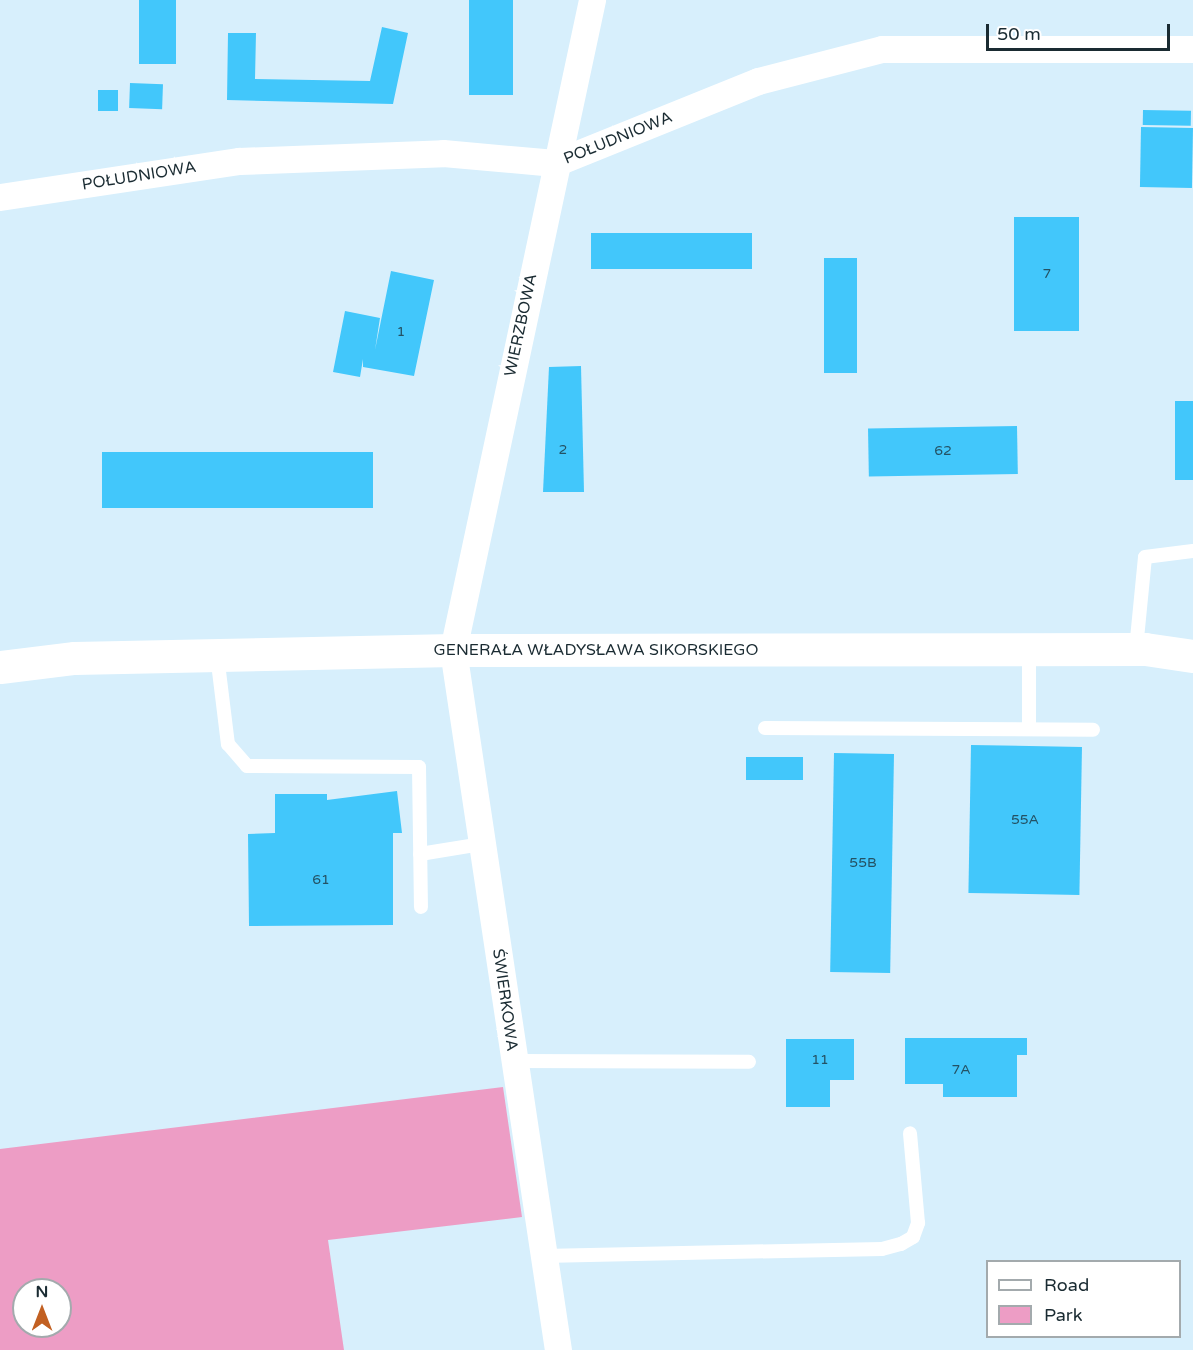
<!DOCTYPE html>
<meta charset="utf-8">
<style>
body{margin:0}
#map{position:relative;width:1193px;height:1350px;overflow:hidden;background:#d7effc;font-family:"Varela Round",sans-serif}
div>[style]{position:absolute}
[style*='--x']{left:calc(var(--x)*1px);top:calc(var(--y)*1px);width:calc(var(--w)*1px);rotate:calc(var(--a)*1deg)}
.green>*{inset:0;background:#ed9dc5}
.building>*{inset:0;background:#42c7fb;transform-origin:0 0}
.service>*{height:14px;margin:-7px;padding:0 7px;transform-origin:7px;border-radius:7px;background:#fff}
.minor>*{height:27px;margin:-13.5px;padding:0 13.5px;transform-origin:13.5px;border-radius:13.5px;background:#fff}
.tertiary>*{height:33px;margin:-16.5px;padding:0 16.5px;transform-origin:16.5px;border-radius:16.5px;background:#fff}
span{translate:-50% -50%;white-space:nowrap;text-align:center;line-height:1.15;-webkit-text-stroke:6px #fff;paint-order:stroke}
.number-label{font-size:14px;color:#245264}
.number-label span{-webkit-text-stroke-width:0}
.street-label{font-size:16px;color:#1a2b32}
.legend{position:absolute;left:986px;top:1260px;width:195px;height:78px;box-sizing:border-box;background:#fff;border:2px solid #a3aaad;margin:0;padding:8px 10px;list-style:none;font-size:18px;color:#1a2b32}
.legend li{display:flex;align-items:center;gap:12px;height:30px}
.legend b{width:30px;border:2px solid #a3aaad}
.north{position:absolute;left:12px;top:1278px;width:60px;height:60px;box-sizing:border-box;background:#fff;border:2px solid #a3aaad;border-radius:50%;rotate:0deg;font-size:16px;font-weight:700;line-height:24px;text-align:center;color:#1a2b32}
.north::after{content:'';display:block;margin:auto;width:21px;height:27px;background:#c26022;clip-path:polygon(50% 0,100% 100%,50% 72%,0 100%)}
.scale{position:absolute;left:986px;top:24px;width:184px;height:27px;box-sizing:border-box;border:3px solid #1a2b32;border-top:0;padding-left:8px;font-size:18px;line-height:21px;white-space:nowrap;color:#1a2b32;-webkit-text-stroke:4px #fff;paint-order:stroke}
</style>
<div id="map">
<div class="green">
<i style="clip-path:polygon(evenodd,503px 1087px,522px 1217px,328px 1240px,344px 1350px,0 1350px,0 1149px,503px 1087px,24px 1290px,60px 1290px,60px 1326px,24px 1326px,24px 1290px)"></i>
</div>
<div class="building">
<i style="left:139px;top:0;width:37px;height:64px"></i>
<i style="left:469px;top:0;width:44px;height:95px"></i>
<i style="clip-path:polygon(382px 27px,408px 33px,393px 104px,227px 100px,228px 33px,256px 33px,255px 79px,370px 81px)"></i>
<i style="left:130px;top:83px;width:33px;height:25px;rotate:2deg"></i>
<i style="left:98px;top:90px;width:20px;height:21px"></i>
<i style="left:1143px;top:110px;width:48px;height:15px;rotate:1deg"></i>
<i style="left:1141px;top:127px;width:52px;height:60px;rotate:1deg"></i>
<i style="left:1014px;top:217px;width:65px;height:114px"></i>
<i style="left:591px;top:233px;width:161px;height:36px"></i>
<i style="left:824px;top:258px;width:33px;height:115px"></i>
<i style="clip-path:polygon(391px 271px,434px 280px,414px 376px,363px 367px,363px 359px,360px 377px,333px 372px,345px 311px,380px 318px,375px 350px)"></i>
<i style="clip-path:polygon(581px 366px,584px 492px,543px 492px,549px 367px)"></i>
<i style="left:1193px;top:401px;width:79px;height:18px;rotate:90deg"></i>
<i style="left:1017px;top:426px;width:48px;height:149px;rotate:89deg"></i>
<i style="left:373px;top:452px;width:56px;height:271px;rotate:90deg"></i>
<i style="left:971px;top:745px;width:111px;height:148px;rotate:1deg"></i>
<i style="left:834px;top:753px;width:60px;height:219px;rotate:1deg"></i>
<i style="left:746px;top:757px;width:57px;height:23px"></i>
<i style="clip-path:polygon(397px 791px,402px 833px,393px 833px,393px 925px,249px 926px,248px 834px,275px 833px,275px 794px,327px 794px,327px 800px)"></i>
<i style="clip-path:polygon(905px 1038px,1027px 1038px,1027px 1055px,1017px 1055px,1017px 1097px,943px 1097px,943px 1084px,905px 1084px)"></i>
<i style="clip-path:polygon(786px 1039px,854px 1039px,854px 1080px,830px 1080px,830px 1107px,786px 1107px)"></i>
</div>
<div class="service">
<i style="--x:1029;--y:649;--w:79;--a:90"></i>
<i style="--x:1136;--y:649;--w:92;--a:-84.4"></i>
<i style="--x:1145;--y:557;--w:48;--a:-7.1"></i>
<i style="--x:217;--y:655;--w:90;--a:83"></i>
<i style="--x:228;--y:744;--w:29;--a:49"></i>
<i style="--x:247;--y:766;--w:172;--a:0.3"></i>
<i style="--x:419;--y:767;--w:140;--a:89.2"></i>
<i style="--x:765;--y:728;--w:328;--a:0.3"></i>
<i style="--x:420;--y:854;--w:63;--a:-9.2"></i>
<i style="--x:514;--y:1061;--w:235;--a:0.2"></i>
<i style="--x:543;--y:1256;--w:339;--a:-1.2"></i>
<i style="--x:882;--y:1249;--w:20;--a:-15"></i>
<i style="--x:901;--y:1244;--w:14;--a:-30"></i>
<i style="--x:913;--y:1237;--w:15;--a:-70"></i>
<i style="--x:918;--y:1223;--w:90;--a:-95.1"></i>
</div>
<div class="minor">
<i style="--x:0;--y:197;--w:242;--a:-8.6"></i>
<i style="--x:239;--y:161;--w:204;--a:-2.2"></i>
<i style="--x:443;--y:153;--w:112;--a:5.1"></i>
<i style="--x:555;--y:163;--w:219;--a:-22"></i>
<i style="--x:758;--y:81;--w:128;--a:-14.5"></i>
<i style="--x:882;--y:49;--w:311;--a:0"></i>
<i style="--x:558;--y:1350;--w:708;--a:-98.53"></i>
<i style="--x:453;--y:650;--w:665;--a:-77.93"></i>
</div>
<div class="tertiary">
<i style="--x:0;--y:667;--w:75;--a:-6.9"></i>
<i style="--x:74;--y:658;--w:379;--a:-1.2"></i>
<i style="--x:453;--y:650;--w:692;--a:-0.08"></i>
<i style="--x:1145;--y:649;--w:49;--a:8.3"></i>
</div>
<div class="number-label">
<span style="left:1047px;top:274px">7</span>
<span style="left:401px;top:332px">1</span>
<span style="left:563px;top:450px">2</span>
<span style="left:943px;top:451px">62</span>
<span style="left:1025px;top:820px">55A</span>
<span style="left:863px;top:863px">55B</span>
<span style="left:321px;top:880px">61</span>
<span style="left:820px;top:1060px">11</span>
<span style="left:961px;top:1070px">7A</span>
</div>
<div class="street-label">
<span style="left:618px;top:138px;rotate:-22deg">POŁUDNIOWA</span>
<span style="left:139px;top:176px;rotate:-9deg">POŁUDNIOWA</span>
<span style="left:521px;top:325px;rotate:-78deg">WIERZBOWA</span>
<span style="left:596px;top:650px">GENERAŁA WŁADYSŁAWA SIKORSKIEGO</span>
<span style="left:505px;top:1000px;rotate:82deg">ŚWIERKOWA</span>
</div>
<ul class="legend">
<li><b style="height:8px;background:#fff"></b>Road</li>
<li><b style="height:16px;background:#ed9dc5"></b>Park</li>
</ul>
<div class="north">N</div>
<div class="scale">50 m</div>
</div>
